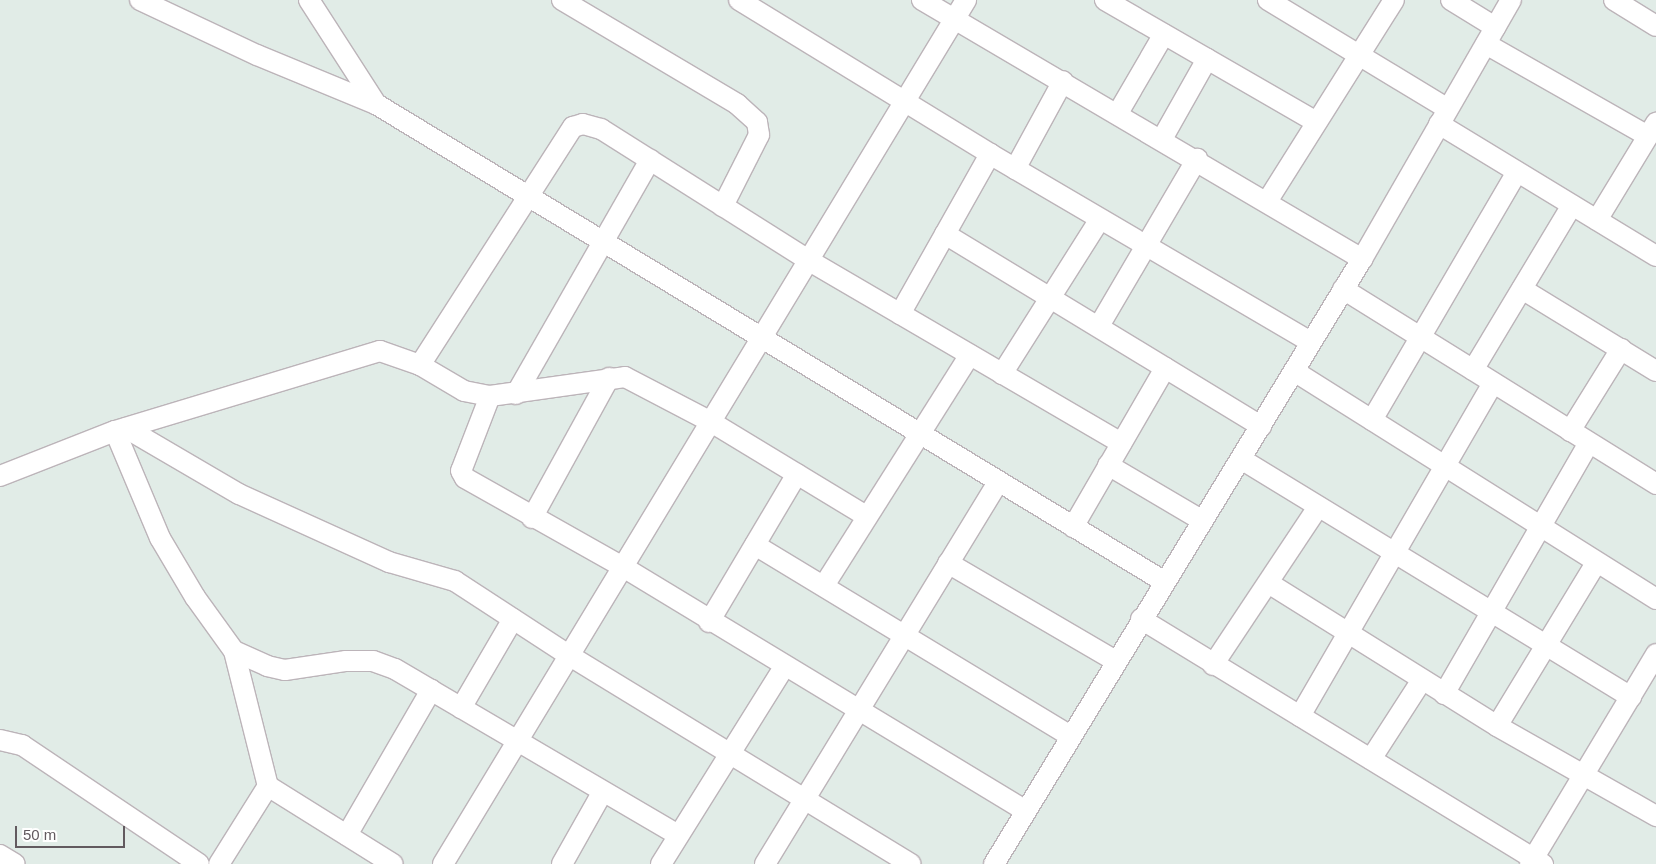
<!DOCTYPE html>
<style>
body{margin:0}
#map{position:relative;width:1656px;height:864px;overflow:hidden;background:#e1ece7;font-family:Arial,sans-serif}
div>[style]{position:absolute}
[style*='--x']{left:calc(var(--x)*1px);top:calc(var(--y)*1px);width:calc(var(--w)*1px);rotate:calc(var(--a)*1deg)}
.roads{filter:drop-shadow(1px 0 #bcb4b9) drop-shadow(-1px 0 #bcb4b9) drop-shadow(0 1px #bcb4b9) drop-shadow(0 -1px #bcb4b9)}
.minor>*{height:20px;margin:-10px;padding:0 10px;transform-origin:10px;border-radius:10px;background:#fff}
span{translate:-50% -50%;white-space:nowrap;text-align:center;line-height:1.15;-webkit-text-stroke:4px #fff;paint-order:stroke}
.scale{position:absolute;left:15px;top:826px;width:110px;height:22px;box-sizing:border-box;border:2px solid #625a5f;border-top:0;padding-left:6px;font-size:15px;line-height:18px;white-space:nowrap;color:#625a5f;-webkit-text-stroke:4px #fff;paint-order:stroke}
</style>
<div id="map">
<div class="roads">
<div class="minor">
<i style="--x:140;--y:0;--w:129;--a:25.2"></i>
<i style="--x:257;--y:55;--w:129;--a:22.4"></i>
<i style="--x:309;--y:0;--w:124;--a:57.2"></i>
<i style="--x:376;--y:104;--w:922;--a:31.21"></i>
<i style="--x:562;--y:0;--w:204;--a:30.7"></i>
<i style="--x:737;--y:104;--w:27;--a:42"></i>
<i style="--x:757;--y:122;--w:13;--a:81"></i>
<i style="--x:759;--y:135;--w:80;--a:116.9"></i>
<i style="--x:739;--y:0;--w:294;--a:31.5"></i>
<i style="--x:990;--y:154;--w:372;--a:30.4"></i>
<i style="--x:922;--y:0;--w:511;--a:30.48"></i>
<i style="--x:1105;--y:0;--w:242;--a:30"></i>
<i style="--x:1268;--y:0;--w:210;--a:31.2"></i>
<i style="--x:1451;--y:0;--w:52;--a:31.5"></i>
<i style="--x:1614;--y:0;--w:49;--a:31.8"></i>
<i style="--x:1486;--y:44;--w:186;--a:29.6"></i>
<i style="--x:1118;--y:113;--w:91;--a:-59.8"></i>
<i style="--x:1439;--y:124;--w:254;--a:31.3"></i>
<i style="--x:1162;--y:139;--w:92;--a:-60.6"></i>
<i style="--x:1015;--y:169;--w:100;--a:-61.4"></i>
<i style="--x:1268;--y:200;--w:236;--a:-57.8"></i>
<i style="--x:1597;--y:220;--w:114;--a:-58.7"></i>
<i style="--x:945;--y:234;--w:370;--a:31.3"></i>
<i style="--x:1343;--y:289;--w:369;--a:31.9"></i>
<i style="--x:1522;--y:289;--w:157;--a:31.5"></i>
<i style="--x:900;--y:314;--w:184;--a:-60.6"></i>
<i style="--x:1099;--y:326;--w:194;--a:-59.6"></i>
<i style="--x:420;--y:365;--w:283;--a:-57.3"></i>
<i style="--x:573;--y:127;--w:10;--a:-17"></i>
<i style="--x:583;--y:124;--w:19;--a:16"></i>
<i style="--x:601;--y:129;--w:245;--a:32.3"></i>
<i style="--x:808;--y:260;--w:363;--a:30.3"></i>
<i style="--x:1473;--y:370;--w:192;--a:-59"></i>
<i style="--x:1294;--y:371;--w:428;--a:32.2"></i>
<i style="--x:1002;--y:374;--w:183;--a:-57.7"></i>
<i style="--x:516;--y:394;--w:270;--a:-60.2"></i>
<i style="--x:490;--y:396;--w:80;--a:111.1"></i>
<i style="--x:461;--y:471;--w:8;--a:60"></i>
<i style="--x:465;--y:478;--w:181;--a:29.4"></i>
<i style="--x:623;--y:567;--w:471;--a:31.2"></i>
<i style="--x:1372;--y:420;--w:287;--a:-59.7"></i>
<i style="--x:126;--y:428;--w:131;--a:30.3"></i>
<i style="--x:239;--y:494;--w:165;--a:24.4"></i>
<i style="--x:389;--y:562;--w:69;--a:16.1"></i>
<i style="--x:455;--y:581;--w:137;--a:33.1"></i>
<i style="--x:570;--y:656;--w:399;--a:31.4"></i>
<i style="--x:115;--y:431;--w:116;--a:67.2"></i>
<i style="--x:160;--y:538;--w:69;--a:59.3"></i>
<i style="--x:195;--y:597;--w:67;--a:54.2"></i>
<i style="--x:234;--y:651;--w:139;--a:75.9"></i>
<i style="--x:268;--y:786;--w:147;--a:32"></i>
<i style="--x:1570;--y:431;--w:97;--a:-58.1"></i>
<i style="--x:1241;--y:459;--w:457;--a:31.4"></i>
<i style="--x:1108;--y:465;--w:110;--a:30.5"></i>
<i style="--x:0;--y:476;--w:123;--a:-21.4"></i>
<i style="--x:115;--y:431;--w:277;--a:-16.8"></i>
<i style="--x:380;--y:351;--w:42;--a:19.3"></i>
<i style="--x:420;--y:365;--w:51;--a:30.6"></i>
<i style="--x:464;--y:391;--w:26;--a:11"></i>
<i style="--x:490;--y:396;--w:136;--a:-8"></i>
<i style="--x:625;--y:377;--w:97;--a:27.6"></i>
<i style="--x:711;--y:422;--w:181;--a:31.2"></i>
<i style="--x:532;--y:518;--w:160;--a:-61.2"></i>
<i style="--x:1073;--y:527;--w:184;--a:-59.9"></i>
<i style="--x:755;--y:545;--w:369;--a:31.2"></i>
<i style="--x:948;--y:563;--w:194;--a:30.3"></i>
<i style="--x:825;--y:584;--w:271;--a:-57.7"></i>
<i style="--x:1270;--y:584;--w:268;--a:32"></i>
<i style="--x:1497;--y:726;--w:183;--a:29.5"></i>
<i style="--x:1141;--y:619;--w:471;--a:31.4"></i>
<i style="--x:709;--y:622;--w:172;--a:-59.3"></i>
<i style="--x:234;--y:651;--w:36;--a:24"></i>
<i style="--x:267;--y:666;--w:18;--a:13"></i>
<i style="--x:285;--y:670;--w:62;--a:-8.4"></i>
<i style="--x:346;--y:661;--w:27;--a:0"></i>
<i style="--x:373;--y:661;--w:23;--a:20"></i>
<i style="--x:395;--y:669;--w:328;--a:30.4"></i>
<i style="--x:1213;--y:665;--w:190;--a:-56.4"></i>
<i style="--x:1444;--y:694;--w:290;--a:-60"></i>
<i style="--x:461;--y:708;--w:103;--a:-59.7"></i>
<i style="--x:1300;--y:716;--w:385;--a:-59.9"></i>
<i style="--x:1497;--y:726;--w:191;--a:-58.7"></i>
<i style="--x:0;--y:740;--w:23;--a:13"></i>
<i style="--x:22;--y:745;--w:213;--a:33.9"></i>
<i style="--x:1371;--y:759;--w:94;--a:-57.2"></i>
<i style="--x:347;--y:835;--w:168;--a:-59.9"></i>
<i style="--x:0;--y:855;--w:17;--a:31"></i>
<i style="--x:219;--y:864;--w:92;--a:-57.9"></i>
<i style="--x:443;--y:864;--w:1010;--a:-58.81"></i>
<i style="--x:562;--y:864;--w:81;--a:-60.6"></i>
<i style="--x:661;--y:864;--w:232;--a:-58"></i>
<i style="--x:765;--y:864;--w:447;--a:-58.6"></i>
<i style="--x:994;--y:864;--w:708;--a:-58.69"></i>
<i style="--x:1362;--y:259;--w:299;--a:-60.1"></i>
<i style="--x:1530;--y:864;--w:245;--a:-59"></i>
</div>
</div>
<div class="scale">50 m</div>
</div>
